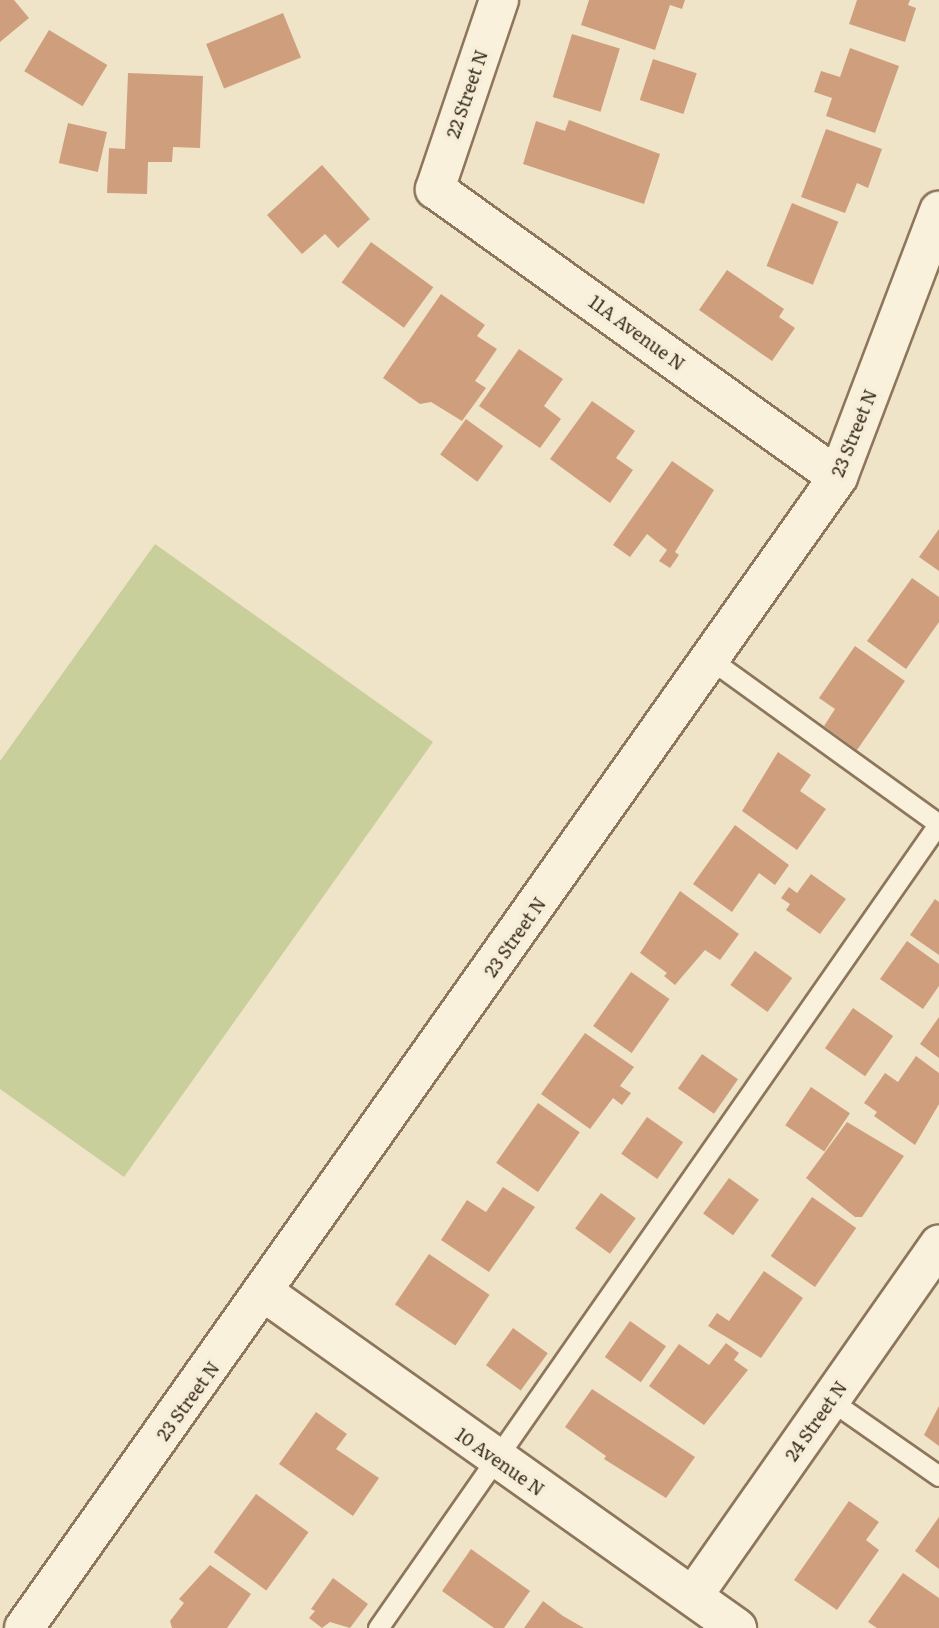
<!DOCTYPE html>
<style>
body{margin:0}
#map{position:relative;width:939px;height:1628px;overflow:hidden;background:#f0e4c8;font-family:Literata,serif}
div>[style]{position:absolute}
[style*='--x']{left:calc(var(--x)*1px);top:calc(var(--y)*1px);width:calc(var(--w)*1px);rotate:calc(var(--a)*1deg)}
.green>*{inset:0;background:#c9cf9b}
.building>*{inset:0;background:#cf9f7d;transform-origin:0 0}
.roads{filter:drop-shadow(2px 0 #8d765c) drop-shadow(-2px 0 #8d765c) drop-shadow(0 2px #8d765c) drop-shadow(0 -2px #8d765c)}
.lane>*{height:19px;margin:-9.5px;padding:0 9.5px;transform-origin:9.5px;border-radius:9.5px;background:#faf1dc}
.street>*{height:38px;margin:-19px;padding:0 19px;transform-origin:19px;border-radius:19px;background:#faf1dc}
.secondary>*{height:38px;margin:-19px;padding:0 19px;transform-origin:19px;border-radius:19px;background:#faf1dc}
span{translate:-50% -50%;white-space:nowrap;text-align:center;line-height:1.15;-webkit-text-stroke:7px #f7eed8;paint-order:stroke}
.street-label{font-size:18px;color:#3d2e20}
</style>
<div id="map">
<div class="green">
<i style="clip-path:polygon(155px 544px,433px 742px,124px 1177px,0 1089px,0 761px)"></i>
</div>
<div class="building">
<i style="clip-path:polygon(0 0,14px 0,29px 18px,0 42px)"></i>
<i style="clip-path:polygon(589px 0,685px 0,682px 9px,670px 5px,655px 50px,581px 25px)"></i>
<i style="clip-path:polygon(857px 0,910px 0,908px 5px,916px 8px,905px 42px,849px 24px)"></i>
<i style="left:283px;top:13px;width:48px;height:83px;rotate:68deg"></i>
<i style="left:49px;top:30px;width:68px;height:48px;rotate:31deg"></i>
<i style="left:572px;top:34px;width:50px;height:66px;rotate:17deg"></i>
<i style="clip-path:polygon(850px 48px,899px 66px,875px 133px,826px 116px,832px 98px,814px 92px,821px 71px,840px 77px)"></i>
<i style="left:653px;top:59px;width:46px;height:43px;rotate:18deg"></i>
<i style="clip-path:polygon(128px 73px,203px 76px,200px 148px,173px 147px,172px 162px,148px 162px,147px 194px,107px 193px,109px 148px,125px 149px)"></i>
<i style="clip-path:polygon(569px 120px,660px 154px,644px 204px,523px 164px,536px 121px,565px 131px)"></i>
<i style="left:68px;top:123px;width:40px;height:41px;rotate:13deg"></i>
<i style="clip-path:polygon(826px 129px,882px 149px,868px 188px,857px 183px,845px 213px,801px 197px)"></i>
<i style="clip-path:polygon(322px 165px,370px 219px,338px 248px,325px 234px,302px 254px,267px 215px)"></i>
<i style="left:792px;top:203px;width:50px;height:68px;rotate:22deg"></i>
<i style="left:371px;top:242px;width:77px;height:50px;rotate:36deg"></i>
<i style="clip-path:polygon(727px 270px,784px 309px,779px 317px,795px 328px,772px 361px,699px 310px)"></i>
<i style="clip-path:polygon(441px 294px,485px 325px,477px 336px,497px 349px,475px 381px,486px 388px,462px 421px,431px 402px,420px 404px,383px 378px)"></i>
<i style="clip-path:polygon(519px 349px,563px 379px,544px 406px,561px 419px,540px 448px,479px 406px)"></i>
<i style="clip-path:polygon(592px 401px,635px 431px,616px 458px,633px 470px,610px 503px,550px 459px)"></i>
<i style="left:466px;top:419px;width:46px;height:44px;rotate:36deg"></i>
<i style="clip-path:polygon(672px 461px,714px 490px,675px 552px,679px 555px,670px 568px,659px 561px,667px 550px,647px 534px,630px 557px,613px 545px)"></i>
<i style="clip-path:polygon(939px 529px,939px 571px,919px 557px)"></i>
<i style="clip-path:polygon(912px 578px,939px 597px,939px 622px,906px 669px,867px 641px)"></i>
<i style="clip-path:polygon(855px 646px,905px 681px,857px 750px,824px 726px,835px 709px,819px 698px)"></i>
<i style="clip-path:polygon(778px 752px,811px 775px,800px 791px,826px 809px,797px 850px,742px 811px)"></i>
<i style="clip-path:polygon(735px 825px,789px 865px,775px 885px,759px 873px,732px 912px,693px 884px)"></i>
<i style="clip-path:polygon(811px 874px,846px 899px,820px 934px,786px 910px,790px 904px,781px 898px,789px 887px,797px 893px)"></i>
<i style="clip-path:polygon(680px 891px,739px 934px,720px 960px,705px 950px,675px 985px,664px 976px,667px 973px,640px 953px)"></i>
<i style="clip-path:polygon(935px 899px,939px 902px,939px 955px,910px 935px)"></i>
<i style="clip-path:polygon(907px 941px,939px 964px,939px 986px,923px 1009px,880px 979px)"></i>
<i style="left:755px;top:951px;width:46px;height:42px;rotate:36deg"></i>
<i style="left:631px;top:972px;width:47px;height:66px;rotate:35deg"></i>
<i style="left:853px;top:1008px;width:49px;height:49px;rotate:35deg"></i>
<i style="clip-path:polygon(939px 1017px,939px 1058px,920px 1044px)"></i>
<i style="clip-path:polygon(585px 1033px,634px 1067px,620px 1086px,631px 1093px,622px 1105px,613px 1098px,590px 1129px,541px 1094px)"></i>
<i style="left:702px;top:1054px;width:44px;height:42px;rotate:35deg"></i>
<i style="clip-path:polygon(916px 1056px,939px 1073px,939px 1104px,915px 1145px,874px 1116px,877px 1112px,864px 1103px,885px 1073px,898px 1082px)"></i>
<i style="left:811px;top:1087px;width:47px;height:46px;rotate:34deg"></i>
<i style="left:538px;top:1103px;width:51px;height:73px;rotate:35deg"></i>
<i style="left:647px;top:1117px;width:44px;height:45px;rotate:35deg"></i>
<i style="clip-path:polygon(847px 1122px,904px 1156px,862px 1217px,855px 1217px,806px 1178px)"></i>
<i style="left:729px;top:1178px;width:37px;height:44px;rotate:36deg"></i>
<i style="clip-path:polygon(503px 1187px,535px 1207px,489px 1272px,441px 1240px,467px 1200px,486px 1212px)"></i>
<i style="left:601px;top:1193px;width:43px;height:44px;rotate:36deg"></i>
<i style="left:812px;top:1197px;width:54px;height:72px;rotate:35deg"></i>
<i style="left:429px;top:1254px;width:73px;height:61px;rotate:34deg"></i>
<i style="clip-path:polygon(764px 1271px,803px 1298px,761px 1358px,708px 1326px,717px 1313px,729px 1321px)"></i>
<i style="left:630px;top:1321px;width:44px;height:44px;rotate:35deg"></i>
<i style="left:513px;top:1328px;width:43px;height:46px;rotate:36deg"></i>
<i style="clip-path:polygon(726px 1343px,739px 1353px,734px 1360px,748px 1370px,704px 1425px,649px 1386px,679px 1344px,709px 1365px)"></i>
<i style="clip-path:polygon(592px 1389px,695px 1457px,666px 1498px,604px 1459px,606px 1456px,565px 1427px)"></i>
<i style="clip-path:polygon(939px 1406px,939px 1446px,924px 1435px)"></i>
<i style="clip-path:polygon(316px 1412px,347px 1434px,336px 1449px,379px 1478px,353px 1516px,279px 1464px)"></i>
<i style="left:256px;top:1494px;width:65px;height:72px;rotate:36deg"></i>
<i style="clip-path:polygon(849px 1501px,879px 1522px,866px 1540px,879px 1550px,837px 1610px,794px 1580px)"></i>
<i style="clip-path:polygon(939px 1517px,939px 1569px,915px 1551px)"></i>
<i style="clip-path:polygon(471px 1549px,530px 1591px,504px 1628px,494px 1628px,442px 1591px)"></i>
<i style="clip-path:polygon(210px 1565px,251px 1594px,227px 1628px,172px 1628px,170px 1621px,184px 1603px,179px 1599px)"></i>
<i style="clip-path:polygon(903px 1573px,939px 1598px,939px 1628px,877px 1628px,868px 1622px)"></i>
<i style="clip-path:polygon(333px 1578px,368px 1604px,350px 1628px,330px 1622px,322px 1628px,309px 1618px,315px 1611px,311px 1609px)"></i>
<i style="clip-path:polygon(543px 1601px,563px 1616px,584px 1628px,524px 1628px)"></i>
</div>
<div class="roads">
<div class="lane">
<i style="--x:710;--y:659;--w:282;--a:35.8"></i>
<i style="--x:830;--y:1400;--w:133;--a:34.9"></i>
<i style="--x:378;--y:1628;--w:981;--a:-55.13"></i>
</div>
<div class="street">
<i style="--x:499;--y:0;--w:200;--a:108.7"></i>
<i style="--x:435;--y:189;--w:495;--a:35.6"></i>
<i style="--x:265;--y:1293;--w:579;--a:35.37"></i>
<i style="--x:693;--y:1596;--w:429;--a:-55"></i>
</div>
<div class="secondary">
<i style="--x:24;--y:1628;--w:1410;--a:-54.73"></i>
<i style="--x:838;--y:477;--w:285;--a:-69.2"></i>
</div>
</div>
<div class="street-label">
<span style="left:467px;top:94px;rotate:-71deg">22 Street N</span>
<span style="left:637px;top:333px;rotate:36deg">11A Avenue N</span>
<span style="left:854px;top:433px;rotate:-68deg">23 Street N</span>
<span style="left:515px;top:937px;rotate:-55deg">23 Street N</span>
<span style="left:188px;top:1401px;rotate:-54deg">23 Street N</span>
<span style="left:816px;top:1421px;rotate:-55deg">24 Street N</span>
<span style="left:500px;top:1462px;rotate:35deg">10 Avenue N</span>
</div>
</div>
